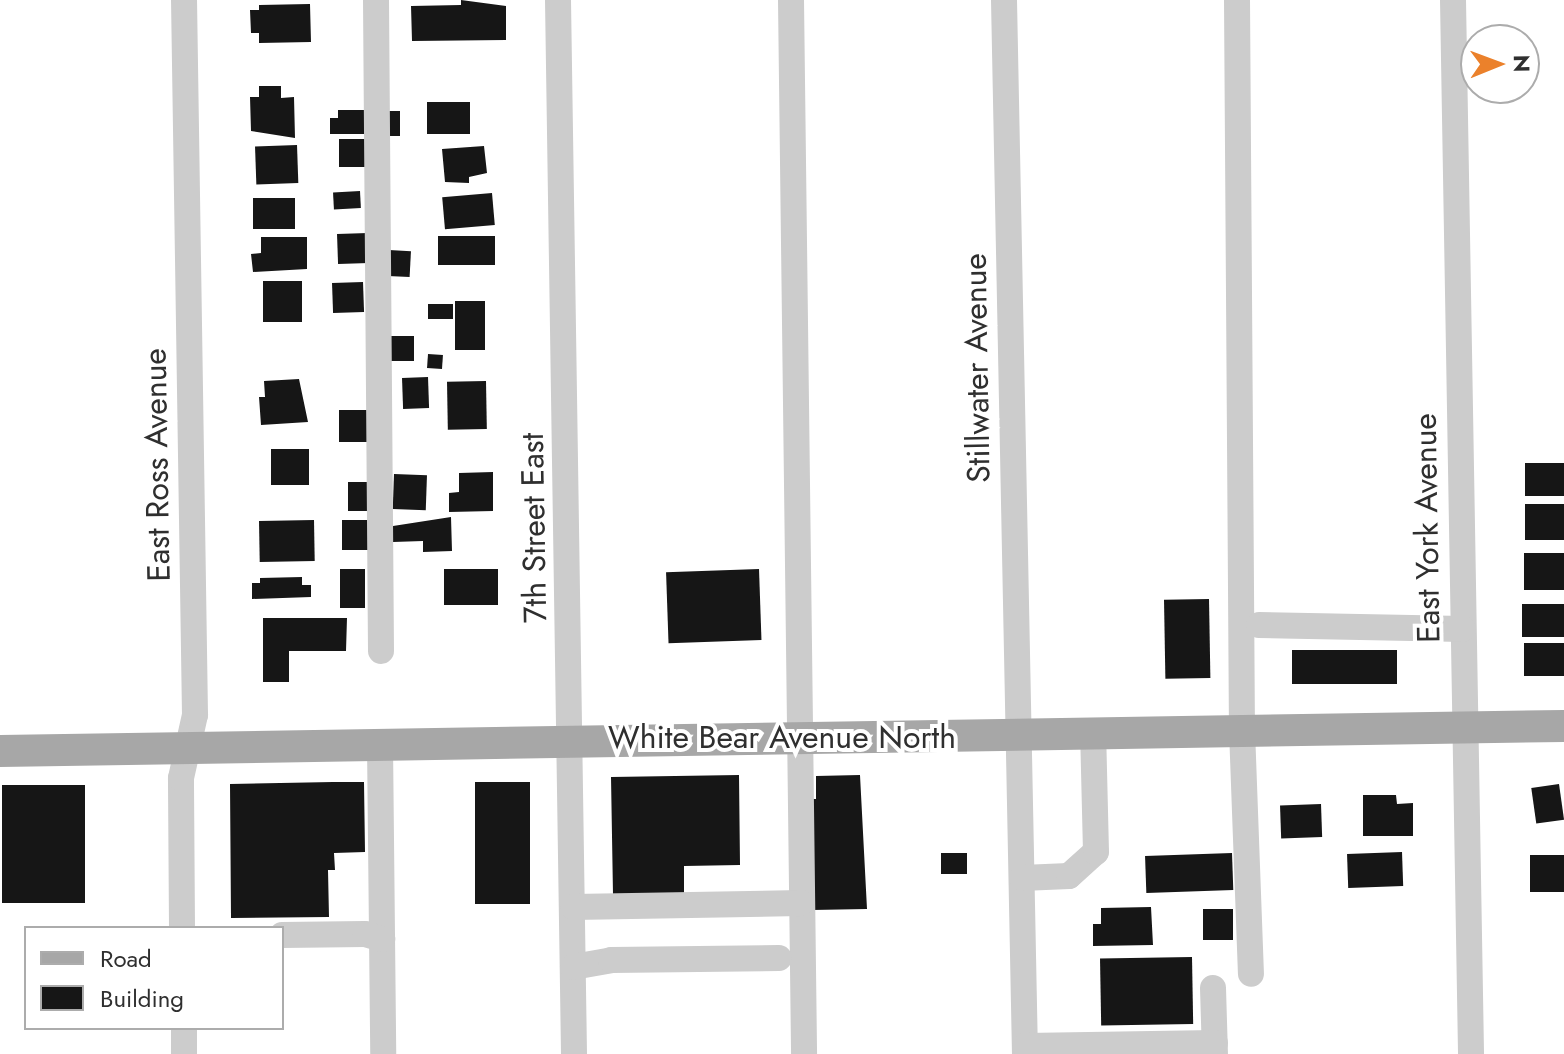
<!DOCTYPE html>
<style>
body{margin:0}
#map{position:relative;width:1564px;height:1054px;overflow:hidden;background:#fff;font-family:Jost,sans-serif}
div>[style]{position:absolute}
[style*='--x']{left:calc(var(--x)*1px);top:calc(var(--y)*1px);width:calc(var(--w)*1px);rotate:calc(var(--a)*1deg)}
.building>*{inset:0;background:#161616;transform-origin:0 0}
.minor>*{height:26px;margin:-13px;padding:0 13px;transform-origin:13px;border-radius:13px;background:#ccc}
.major>*{height:32px;margin:-16px;padding:0 16px;transform-origin:16px;border-radius:16px;background:#a7a7a7}
span{translate:-50% -50%;white-space:nowrap;text-align:center;line-height:1.15;-webkit-text-stroke:8px #fff;paint-order:stroke}
.street-label{font-size:32px;color:#2f2f2f}
.legend{position:absolute;left:24px;top:926px;width:260px;height:104px;box-sizing:border-box;background:#fff;border:2px solid #acacac;margin:0;padding:10px 14px;list-style:none;font-size:24px;color:#2f2f2f}
.legend li{display:flex;align-items:center;gap:16px;height:40px}
.legend b{width:40px;border:2px solid #acacac}
.north{position:absolute;left:1460px;top:24px;width:80px;height:80px;box-sizing:border-box;background:#fff;border:2px solid #acacac;border-radius:50%;rotate:89deg;font-size:22px;font-weight:700;line-height:32px;text-align:center;color:#2f2f2f}
.north::after{content:'';display:block;margin:auto;width:28px;height:36px;background:#eb812b;clip-path:polygon(50% 0,100% 100%,50% 72%,0 100%)}
</style>
<div id="map">
<div class="building">
<i style="clip-path:polygon(461px 0,506px 6px,506px 40px,412px 41px,411px 6px,461px 5px)"></i>
<i style="clip-path:polygon(310px 4px,311px 42px,259px 43px,259px 33px,251px 33px,250px 10px,259px 10px,259px 5px)"></i>
<i style="clip-path:polygon(259px 86px,281px 86px,281px 98px,294px 97px,295px 138px,251px 131px,250px 97px,259px 97px)"></i>
<i style="left:427px;top:102px;width:43px;height:32px"></i>
<i style="clip-path:polygon(338px 110px,366px 110px,366px 134px,330px 134px,330px 118px,338px 118px)"></i>
<i style="left:384px;top:111px;width:16px;height:25px"></i>
<i style="left:339px;top:139px;width:27px;height:28px"></i>
<i style="left:297px;top:145px;width:38px;height:42px;rotate:88deg"></i>
<i style="clip-path:polygon(484px 146px,487px 173px,469px 177px,469px 183px,445px 182px,442px 149px)"></i>
<i style="left:360px;top:191px;width:17px;height:27px;rotate:87deg"></i>
<i style="left:492px;top:193px;width:32px;height:50px;rotate:85deg"></i>
<i style="left:295px;top:198px;width:31px;height:42px;rotate:90deg"></i>
<i style="left:368px;top:233px;width:30px;height:31px;rotate:88deg"></i>
<i style="left:495px;top:236px;width:29px;height:57px;rotate:90deg"></i>
<i style="clip-path:polygon(261px 237px,307px 237px,307px 269px,253px 272px,251px 254px,261px 253px)"></i>
<i style="left:389px;top:250px;width:22px;height:26px;rotate:3deg"></i>
<i style="left:263px;top:281px;width:39px;height:41px"></i>
<i style="left:363px;top:282px;width:30px;height:31px;rotate:88deg"></i>
<i style="left:455px;top:301px;width:30px;height:49px"></i>
<i style="left:453px;top:304px;width:15px;height:25px;rotate:90deg"></i>
<i style="left:391px;top:336px;width:23px;height:25px"></i>
<i style="left:428px;top:354px;width:15px;height:14px;rotate:4deg"></i>
<i style="left:428px;top:377px;width:31px;height:26px;rotate:88deg"></i>
<i style="clip-path:polygon(299px 379px,308px 422px,261px 425px,259px 397px,265px 397px,264px 381px)"></i>
<i style="left:486px;top:381px;width:48px;height:39px;rotate:89deg"></i>
<i style="left:339px;top:410px;width:29px;height:32px"></i>
<i style="left:271px;top:449px;width:38px;height:36px"></i>
<i style="left:1564px;top:463px;width:33px;height:39px;rotate:90deg"></i>
<i style="clip-path:polygon(493px 472px,493px 511px,449px 512px,449px 493px,459px 492px,459px 473px)"></i>
<i style="left:394px;top:474px;width:33px;height:35px;rotate:2deg"></i>
<i style="left:348px;top:482px;width:26px;height:29px"></i>
<i style="left:1525px;top:504px;width:39px;height:36px"></i>
<i style="clip-path:polygon(451px 517px,452px 551px,423px 552px,423px 541px,393px 542px,393px 526px)"></i>
<i style="left:314px;top:520px;width:41px;height:55px;rotate:89deg"></i>
<i style="left:342px;top:520px;width:28px;height:30px"></i>
<i style="left:1524px;top:553px;width:40px;height:37px"></i>
<i style="left:340px;top:569px;width:25px;height:39px"></i>
<i style="left:444px;top:569px;width:54px;height:36px"></i>
<i style="left:759px;top:569px;width:71px;height:93px;rotate:88deg"></i>
<i style="clip-path:polygon(302px 577px,302px 585px,311px 585px,311px 597px,252px 599px,252px 583px,260px 583px,260px 578px)"></i>
<i style="left:1209px;top:599px;width:79px;height:45px;rotate:89deg"></i>
<i style="left:1564px;top:604px;width:33px;height:42px;rotate:90deg"></i>
<i style="clip-path:polygon(263px 618px,347px 618px,346px 651px,289px 651px,289px 682px,263px 682px)"></i>
<i style="left:1524px;top:643px;width:40px;height:33px"></i>
<i style="left:1397px;top:650px;width:34px;height:105px;rotate:90deg"></i>
<i style="clip-path:polygon(739px 775px,740px 865px,684px 866px,684px 894px,613px 895px,611px 777px)"></i>
<i style="clip-path:polygon(860px 775px,867px 909px,812px 910px,809px 799px,816px 799px,816px 776px)"></i>
<i style="clip-path:polygon(333px 782px,364px 782px,365px 852px,334px 853px,335px 870px,328px 870px,329px 917px,231px 918px,230px 784px)"></i>
<i style="left:530px;top:782px;width:122px;height:55px;rotate:90deg"></i>
<i style="left:1559px;top:784px;width:36px;height:28px;rotate:82deg"></i>
<i style="left:2px;top:785px;width:83px;height:118px"></i>
<i style="clip-path:polygon(1363px 795px,1396px 795px,1397px 804px,1413px 803px,1413px 836px,1363px 836px)"></i>
<i style="left:1321px;top:804px;width:33px;height:41px;rotate:88deg"></i>
<i style="left:1402px;top:852px;width:34px;height:55px;rotate:88deg"></i>
<i style="left:941px;top:853px;width:26px;height:21px"></i>
<i style="left:1232px;top:853px;width:37px;height:87px;rotate:88deg"></i>
<i style="left:1564px;top:855px;width:37px;height:34px;rotate:90deg"></i>
<i style="clip-path:polygon(1151px 907px,1153px 945px,1093px 946px,1093px 924px,1101px 924px,1101px 908px)"></i>
<i style="left:1203px;top:909px;width:30px;height:31px"></i>
<i style="left:1192px;top:957px;width:67px;height:92px;rotate:89deg"></i>
</div>
<div class="minor">
<i style="--x:376;--y:0;--w:651;--a:89.56"></i>
<i style="--x:558;--y:0;--w:1054;--a:89.13"></i>
<i style="--x:791;--y:0;--w:1054;--a:89.29"></i>
<i style="--x:1004;--y:0;--w:1054;--a:88.86"></i>
<i style="--x:1237;--y:0;--w:730;--a:89.61"></i>
<i style="--x:1242;--y:730;--w:244;--a:87.9"></i>
<i style="--x:1453;--y:0;--w:1054;--a:89.02"></i>
<i style="--x:1259;--y:625;--w:204;--a:1.1"></i>
<i style="--x:380;--y:744;--w:310;--a:89.4"></i>
<i style="--x:1022;--y:878;--w:47;--a:-2.4"></i>
<i style="--x:1069;--y:876;--w:36;--a:-42"></i>
<i style="--x:1096;--y:852;--w:119;--a:-91.4"></i>
<i style="--x:573;--y:907;--w:228;--a:-1"></i>
<i style="--x:182;--y:928;--w:150;--a:-90.4"></i>
<i style="--x:181;--y:778;--w:65;--a:-77.5"></i>
<i style="--x:195;--y:715;--w:715;--a:-90.88"></i>
<i style="--x:282;--y:935;--w:83;--a:-0.7"></i>
<i style="--x:365;--y:934;--w:18;--a:16"></i>
<i style="--x:573;--y:967;--w:39;--a:-10"></i>
<i style="--x:611;--y:960;--w:168;--a:-0.7"></i>
<i style="--x:1213;--y:988;--w:66;--a:88.3"></i>
<i style="--x:184;--y:1028;--w:26;--a:90"></i>
<i style="--x:1025;--y:1046;--w:190;--a:-0.9"></i>
</div>
<div class="major">
<i style="--x:0;--y:751;--w:1564;--a:-0.92"></i>
</div>
<div class="street-label">
<span style="left:977px;top:368px;rotate:-91deg">Stillwater Avenue</span>
<span style="left:157px;top:465px;rotate:-91deg">East Ross Avenue</span>
<span style="left:534px;top:528px;rotate:-91deg">7th Street East</span>
<span style="left:1427px;top:528px;rotate:-91deg">East York Avenue</span>
<span style="left:782px;top:737px">White Bear Avenue North</span>
</div>
<ul class="legend">
<li><b style="height:10px;background:#a7a7a7"></b>Road</li>
<li><b style="height:22px;background:#161616"></b>Building</li>
</ul>
<div class="north">N</div>
</div>
